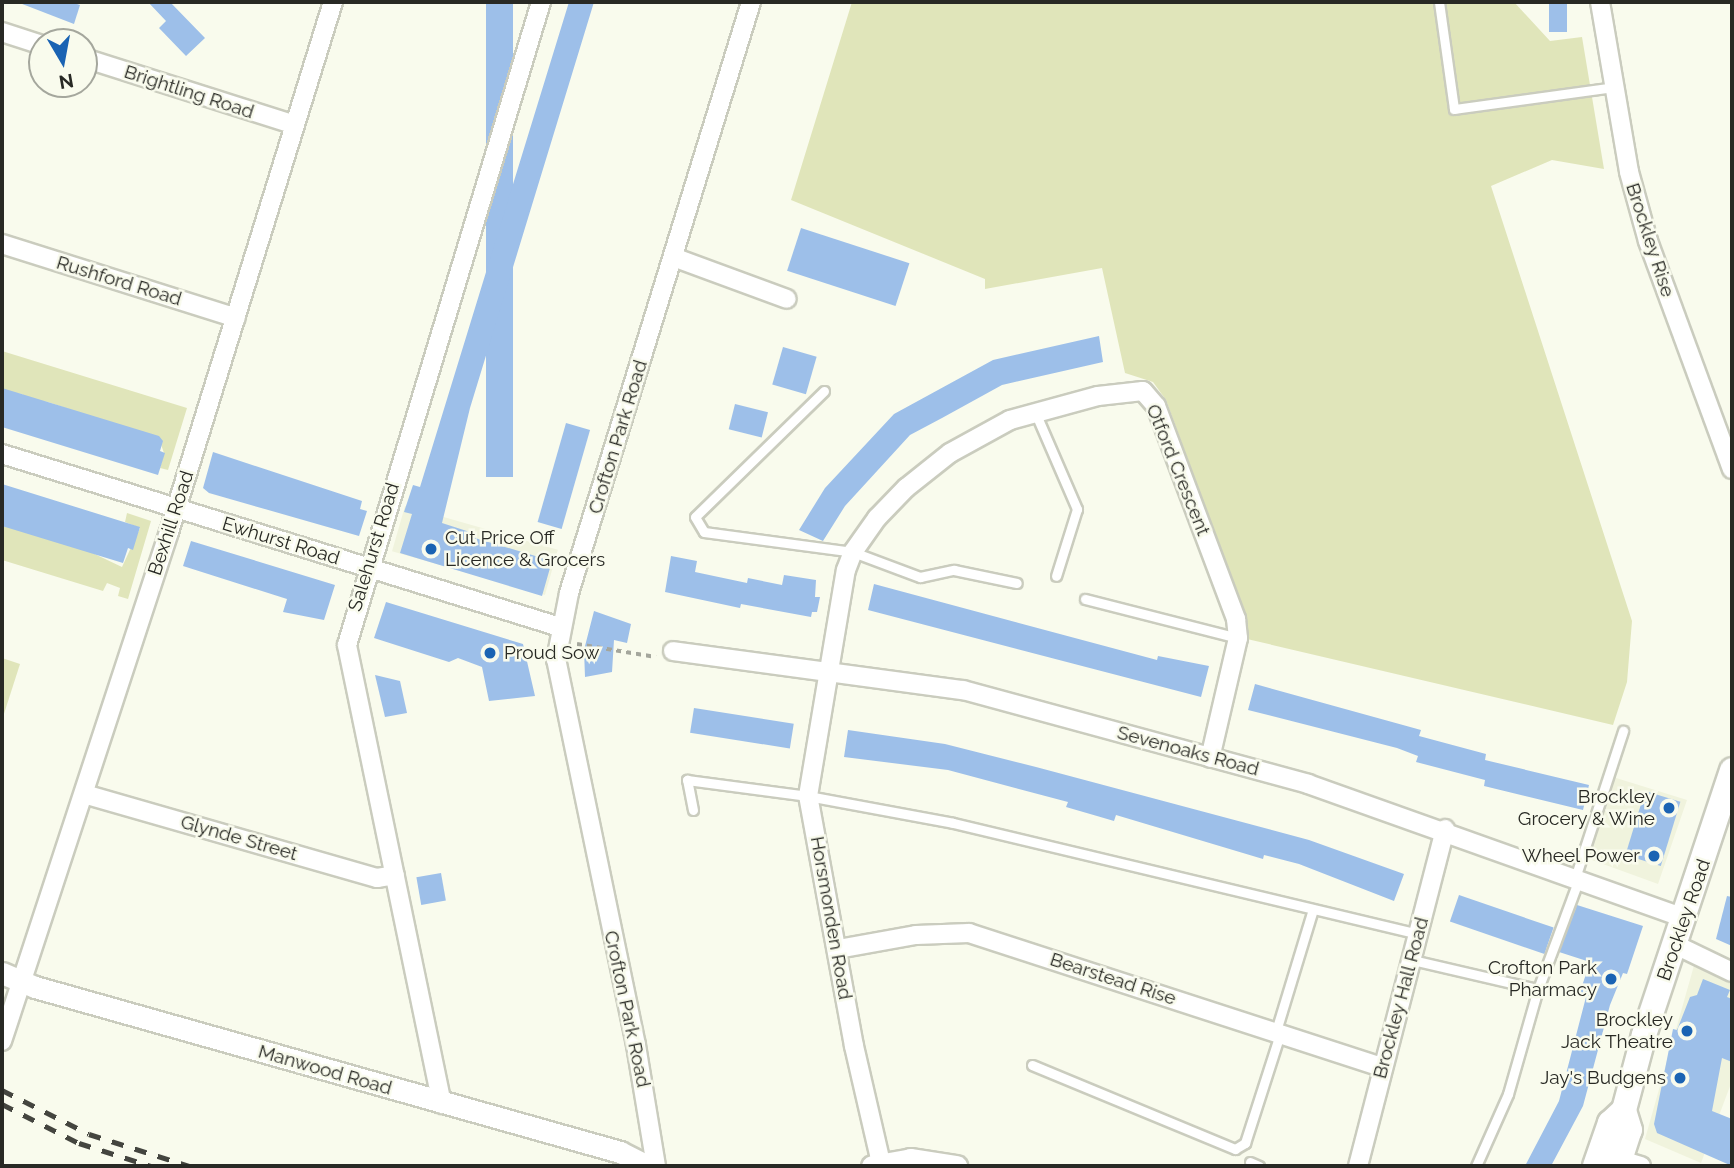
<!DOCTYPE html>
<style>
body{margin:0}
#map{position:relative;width:1734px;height:1168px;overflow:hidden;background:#f9fbed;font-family:Raleway,sans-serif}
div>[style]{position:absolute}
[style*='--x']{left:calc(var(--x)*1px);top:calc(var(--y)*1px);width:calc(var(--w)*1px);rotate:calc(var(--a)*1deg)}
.built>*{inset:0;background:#f0f3dd;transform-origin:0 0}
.green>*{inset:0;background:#e0e5ba}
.building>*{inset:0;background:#9dbfe9;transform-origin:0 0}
.path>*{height:3.5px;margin-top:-1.75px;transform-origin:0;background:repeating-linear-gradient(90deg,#a4a69c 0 5px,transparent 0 10px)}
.roads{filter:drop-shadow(2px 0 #caccbe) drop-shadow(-2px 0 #caccbe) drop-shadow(0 2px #caccbe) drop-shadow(0 -2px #caccbe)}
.service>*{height:9px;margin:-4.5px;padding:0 4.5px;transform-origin:4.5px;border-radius:4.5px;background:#fff}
.minor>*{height:18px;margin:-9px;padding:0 9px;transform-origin:9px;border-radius:9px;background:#fff}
.tertiary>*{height:21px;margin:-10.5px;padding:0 10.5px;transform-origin:10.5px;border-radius:10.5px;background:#fff}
.secondary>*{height:24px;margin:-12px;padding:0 12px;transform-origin:12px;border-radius:12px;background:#fff}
.rail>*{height:5px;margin-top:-2.5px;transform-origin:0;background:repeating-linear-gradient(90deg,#44453f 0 12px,transparent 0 24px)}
.dots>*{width:19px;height:19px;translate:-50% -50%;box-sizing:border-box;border:4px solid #f9fbed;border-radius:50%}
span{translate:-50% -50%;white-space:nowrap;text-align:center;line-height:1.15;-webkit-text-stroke:5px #f9fbed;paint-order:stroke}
.street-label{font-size:19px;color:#282924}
.poi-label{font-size:19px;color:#282924}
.left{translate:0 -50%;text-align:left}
.right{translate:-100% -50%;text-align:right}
.frame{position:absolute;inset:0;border:4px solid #282924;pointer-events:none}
.north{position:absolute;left:28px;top:28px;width:70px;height:70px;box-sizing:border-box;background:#f9fbed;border:2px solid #a5a79d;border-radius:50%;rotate:170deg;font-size:19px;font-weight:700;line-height:28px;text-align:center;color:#282924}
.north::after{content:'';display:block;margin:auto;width:24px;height:32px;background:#1a63b3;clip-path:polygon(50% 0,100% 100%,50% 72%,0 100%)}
</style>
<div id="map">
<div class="built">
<i style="left:405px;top:506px;width:159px;height:47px;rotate:16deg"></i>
<i style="clip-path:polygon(1613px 777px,1687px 800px,1658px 884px,1592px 860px,1589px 850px,1604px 805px,1611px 799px)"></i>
<i style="clip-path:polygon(1695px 962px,1732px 981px,1732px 1081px,1701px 1163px,1645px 1139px)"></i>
</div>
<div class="green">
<i style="clip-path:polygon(852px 2px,1514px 2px,1550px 41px,1582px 37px,1604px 169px,1552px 160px,1491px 186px,1632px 621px,1627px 682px,1613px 725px,1247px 639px,1244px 612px,1166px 400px,1153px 382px,1125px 373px,1102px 268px,985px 289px,985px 279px,791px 200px)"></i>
<i style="clip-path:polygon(2px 351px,187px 408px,168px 470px,160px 468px,164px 453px,158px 436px,151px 437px,48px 402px,28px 400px,22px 394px,2px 392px)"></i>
<i style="clip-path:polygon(2px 510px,122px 567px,140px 528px,125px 522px,127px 513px,151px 521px,128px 599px,118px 596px,120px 588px,107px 583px,103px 591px,2px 560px)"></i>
<i style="clip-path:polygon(2px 658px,20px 664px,2px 720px)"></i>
</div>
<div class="building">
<i style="clip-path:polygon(17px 2px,71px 2px,80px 5px,74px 24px)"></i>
<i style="clip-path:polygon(148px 2px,170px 2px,205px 38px,186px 56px,159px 28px,166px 21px)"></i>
<i style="left:486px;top:2px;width:27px;height:475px"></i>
<i style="clip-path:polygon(569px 2px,594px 2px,470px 408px,442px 523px,476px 534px,475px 538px,552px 561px,542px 596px,400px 553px,412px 514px,404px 512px,413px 485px,420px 487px)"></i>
<i style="left:1549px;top:2px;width:18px;height:30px"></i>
<i style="left:801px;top:228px;width:114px;height:45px;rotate:18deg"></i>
<i style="clip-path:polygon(1099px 336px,1103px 362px,1002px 385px,942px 418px,910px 435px,845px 506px,823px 541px,799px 530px,825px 488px,894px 414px,993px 360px)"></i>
<i style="left:783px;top:347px;width:35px;height:39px;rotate:16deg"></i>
<i style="clip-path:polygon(2px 388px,159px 436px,163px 441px,160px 451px,165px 453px,158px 475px,2px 427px)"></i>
<i style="left:735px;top:404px;width:34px;height:26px;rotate:14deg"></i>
<i style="left:566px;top:423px;width:25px;height:103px;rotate:16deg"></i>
<i style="clip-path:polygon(213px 452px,362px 501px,360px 509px,367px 511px,359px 536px,209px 493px,203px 488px)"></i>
<i style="clip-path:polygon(2px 484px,140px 527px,133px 550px,128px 548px,123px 563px,2px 526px)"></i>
<i style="clip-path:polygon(191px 541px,335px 585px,324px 620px,283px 612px,287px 599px,183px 566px)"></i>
<i style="clip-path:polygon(671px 556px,697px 561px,695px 572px,747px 583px,748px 578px,782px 585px,784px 575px,816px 580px,815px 597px,820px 597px,817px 612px,812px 612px,811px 617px,741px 604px,740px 608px,665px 592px)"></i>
<i style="clip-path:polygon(874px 584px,1157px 660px,1158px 656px,1209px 666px,1201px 697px,868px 610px)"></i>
<i style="clip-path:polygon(386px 602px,523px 644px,535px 696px,489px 701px,482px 667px,458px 658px,449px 662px,374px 638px)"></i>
<i style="clip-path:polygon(594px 611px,631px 624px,627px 643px,614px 640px,612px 672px,585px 677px,584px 650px)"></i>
<i style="clip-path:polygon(375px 675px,400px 681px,407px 713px,385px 717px)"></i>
<i style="clip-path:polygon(1255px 684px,1421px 730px,1419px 736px,1486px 754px,1485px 760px,1589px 785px,1583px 810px,1484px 786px,1485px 780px,1416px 762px,1418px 756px,1397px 748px,1248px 710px)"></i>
<i style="left:694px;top:708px;width:101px;height:25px;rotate:9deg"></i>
<i style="clip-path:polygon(848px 730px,945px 744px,1036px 767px,1309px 840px,1404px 874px,1394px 901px,1299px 864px,1264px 855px,1263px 859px,1116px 815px,1114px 821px,1097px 816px,1066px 807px,1068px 802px,948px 770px,844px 757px)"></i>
<i style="left:1645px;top:791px;width:37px;height:67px;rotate:17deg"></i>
<i style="left:441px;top:873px;width:28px;height:25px;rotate:80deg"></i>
<i style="left:1459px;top:895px;width:100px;height:28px;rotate:19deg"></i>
<i style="clip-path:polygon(1727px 896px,1732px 897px,1732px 946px,1716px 939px)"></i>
<i style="clip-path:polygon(1577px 905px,1643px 926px,1627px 974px,1623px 973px,1610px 1005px,1583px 1106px,1551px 1166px,1525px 1166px,1559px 1101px,1586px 997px,1579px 995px,1590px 962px,1559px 952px)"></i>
<i style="clip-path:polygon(1703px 979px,1730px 990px,1727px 997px,1732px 999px,1732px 1062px,1722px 1058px,1712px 1111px,1732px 1119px,1732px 1166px,1657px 1133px,1654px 1124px,1673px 1029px,1677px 1030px,1690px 997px,1697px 995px)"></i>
</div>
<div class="path">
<i style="--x:577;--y:644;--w:80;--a:9.3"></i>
</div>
<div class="roads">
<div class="service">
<i style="--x:1439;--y:2;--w:108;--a:82"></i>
<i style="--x:1454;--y:109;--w:162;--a:-7.8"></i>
<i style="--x:824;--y:391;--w:180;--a:135.7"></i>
<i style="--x:695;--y:517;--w:17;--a:59"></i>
<i style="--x:704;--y:532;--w:150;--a:7.6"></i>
<i style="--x:853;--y:552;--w:72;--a:20.5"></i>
<i style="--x:920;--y:577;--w:35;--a:-12"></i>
<i style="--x:954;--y:570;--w:64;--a:11.7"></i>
<i style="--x:1035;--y:412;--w:106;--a:66.6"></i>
<i style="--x:1077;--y:509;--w:70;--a:107.4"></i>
<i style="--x:1085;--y:599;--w:158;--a:14.3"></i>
<i style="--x:693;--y:810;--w:31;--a:-101"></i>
<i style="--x:687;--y:780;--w:122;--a:7.5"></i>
<i style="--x:808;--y:796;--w:147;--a:10.5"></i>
<i style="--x:953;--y:823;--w:479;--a:13.4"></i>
<i style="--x:1575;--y:878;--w:155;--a:-71.9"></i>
<i style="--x:1412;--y:960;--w:129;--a:13"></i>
<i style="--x:1276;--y:1031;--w:127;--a:-73.1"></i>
<i style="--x:1032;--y:1065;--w:220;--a:22.5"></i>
<i style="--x:1235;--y:1149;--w:12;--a:-31"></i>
<i style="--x:1245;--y:1143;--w:114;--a:-72.2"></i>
<i style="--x:1250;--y:1162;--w:10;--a:24"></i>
<i style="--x:1476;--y:1166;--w:79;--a:-66"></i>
<i style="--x:1508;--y:1094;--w:109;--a:-74.1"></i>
<i style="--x:1538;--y:989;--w:117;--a:-69.6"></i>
</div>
<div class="minor">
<i style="--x:1600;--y:2;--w:172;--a:80.3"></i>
<i style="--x:1629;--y:172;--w:72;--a:74.6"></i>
<i style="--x:1648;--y:241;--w:243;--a:69.8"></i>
<i style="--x:2;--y:32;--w:42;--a:18"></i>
<i style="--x:84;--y:58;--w:221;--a:17.6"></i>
<i style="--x:2;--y:244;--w:245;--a:17.5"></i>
<i style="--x:673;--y:257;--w:121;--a:20.2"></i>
<i style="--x:2;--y:454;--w:584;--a:17.23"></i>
<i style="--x:673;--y:651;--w:293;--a:7.7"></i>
<i style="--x:963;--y:690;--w:358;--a:15.2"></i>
<i style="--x:1308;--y:784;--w:400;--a:19.6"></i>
<i style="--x:84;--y:794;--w:305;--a:16"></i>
<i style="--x:377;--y:878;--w:18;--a:-9"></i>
<i style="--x:1676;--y:945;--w:62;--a:25.7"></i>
<i style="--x:838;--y:949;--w:79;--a:-10.2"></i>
<i style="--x:916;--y:935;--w:53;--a:-2.2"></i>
<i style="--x:969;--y:933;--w:434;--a:18"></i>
<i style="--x:2;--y:1041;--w:536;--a:-71.84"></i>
<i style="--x:169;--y:532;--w:555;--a:-72.81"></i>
<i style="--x:442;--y:1104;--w:469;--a:-101.7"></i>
<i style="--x:347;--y:645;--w:672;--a:-73.21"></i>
<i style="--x:1621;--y:1160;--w:21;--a:17"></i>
<i style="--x:881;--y:1163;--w:120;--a:-103"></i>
<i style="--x:854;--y:1046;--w:254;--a:-100.4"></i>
<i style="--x:808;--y:796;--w:229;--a:-80.5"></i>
<i style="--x:846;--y:570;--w:19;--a:-69"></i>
<i style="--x:853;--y:552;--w:42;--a:-54.8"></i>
<i style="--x:877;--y:518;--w:42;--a:-46"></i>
<i style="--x:906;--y:488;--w:56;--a:-38.5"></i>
<i style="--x:950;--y:453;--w:68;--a:-28.8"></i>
<i style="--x:1010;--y:420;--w:91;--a:-15.3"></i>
<i style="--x:1098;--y:396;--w:45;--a:-6.3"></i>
<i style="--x:1143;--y:391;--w:20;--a:49"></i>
<i style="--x:1156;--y:406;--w:228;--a:69.4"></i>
<i style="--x:1236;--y:619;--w:19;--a:84"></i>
<i style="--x:1238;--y:638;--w:123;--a:103.1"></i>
<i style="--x:656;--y:1166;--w:123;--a:-99.4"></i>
<i style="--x:636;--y:1045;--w:393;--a:-101.7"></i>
<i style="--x:556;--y:660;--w:68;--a:-79"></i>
<i style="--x:569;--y:593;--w:618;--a:-72.88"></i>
<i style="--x:1358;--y:1166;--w:348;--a:-75.5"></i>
</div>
<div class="tertiary">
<i style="--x:2;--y:973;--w:36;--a:23"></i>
<i style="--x:35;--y:987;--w:608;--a:15.75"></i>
<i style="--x:620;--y:1152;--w:30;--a:27"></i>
<i style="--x:872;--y:1166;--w:39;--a:-10"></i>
<i style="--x:910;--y:1159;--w:47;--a:8.7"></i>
</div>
<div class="secondary">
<i style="--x:1595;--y:1166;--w:46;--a:-70.8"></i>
<i style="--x:1610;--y:1123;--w:19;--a:-43"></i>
<i style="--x:1618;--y:1166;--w:38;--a:-72"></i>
<i style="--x:1630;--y:1130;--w:21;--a:-107"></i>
<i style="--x:1624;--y:1110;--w:78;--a:-75.1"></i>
<i style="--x:1644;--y:1035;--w:279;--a:-71.6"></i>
</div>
</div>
<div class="rail">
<i style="--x:2;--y:1090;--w:97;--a:26.8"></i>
<i style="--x:89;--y:1134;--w:105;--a:17.7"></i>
<i style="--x:2;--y:1104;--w:86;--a:26.9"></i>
<i style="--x:79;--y:1143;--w:76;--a:17.7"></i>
</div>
<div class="dots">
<i style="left:431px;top:549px;background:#1a63b3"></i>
<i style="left:490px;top:653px;background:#1a63b3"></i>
<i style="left:1669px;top:808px;background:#1a63b3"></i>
<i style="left:1654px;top:856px;background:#1a63b3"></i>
<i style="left:1611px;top:979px;background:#1a63b3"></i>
<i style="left:1687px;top:1031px;background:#1a63b3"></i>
<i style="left:1680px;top:1078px;background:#1a63b3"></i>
</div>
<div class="street-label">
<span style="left:189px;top:92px;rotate:18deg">Brightling Road</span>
<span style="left:1650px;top:240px;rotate:72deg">Brockley Rise</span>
<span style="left:119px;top:281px;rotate:17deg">Rushford Road</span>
<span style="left:618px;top:437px;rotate:-73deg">Crofton Park Road</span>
<span style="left:1178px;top:470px;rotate:68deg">Otford Crescent</span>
<span style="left:171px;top:523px;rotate:-72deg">Bexhill Road</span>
<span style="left:281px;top:541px;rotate:17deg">Ewhurst Road</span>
<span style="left:374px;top:547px;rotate:-73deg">Salehurst Road</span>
<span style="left:1188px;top:751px;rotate:15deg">Sevenoaks Road</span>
<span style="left:239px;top:838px;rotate:16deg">Glynde Street</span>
<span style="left:831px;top:918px;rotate:80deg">Horsmonden Road</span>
<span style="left:1684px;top:920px;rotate:-71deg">Brockley Road</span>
<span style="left:1113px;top:979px;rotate:18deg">Bearstead Rise</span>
<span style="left:1401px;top:998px;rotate:-75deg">Brockley Hall Road</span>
<span style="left:627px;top:1009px;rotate:78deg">Crofton Park Road</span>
<span style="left:325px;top:1070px;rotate:16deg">Manwood Road</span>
</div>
<div class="poi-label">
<span class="left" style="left:445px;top:549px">Cut Price Off<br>Licence &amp; Grocers</span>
<span class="left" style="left:504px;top:653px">Proud Sow</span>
<span class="right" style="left:1655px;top:808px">Brockley<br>Grocery &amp; Wine</span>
<span class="right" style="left:1640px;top:856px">Wheel Power</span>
<span class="right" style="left:1597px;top:979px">Crofton Park<br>Pharmacy</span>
<span class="right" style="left:1673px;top:1031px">Brockley<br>Jack Theatre</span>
<span class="right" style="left:1666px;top:1078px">Jay's Budgens</span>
</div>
<div class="frame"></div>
<div class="north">N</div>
</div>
